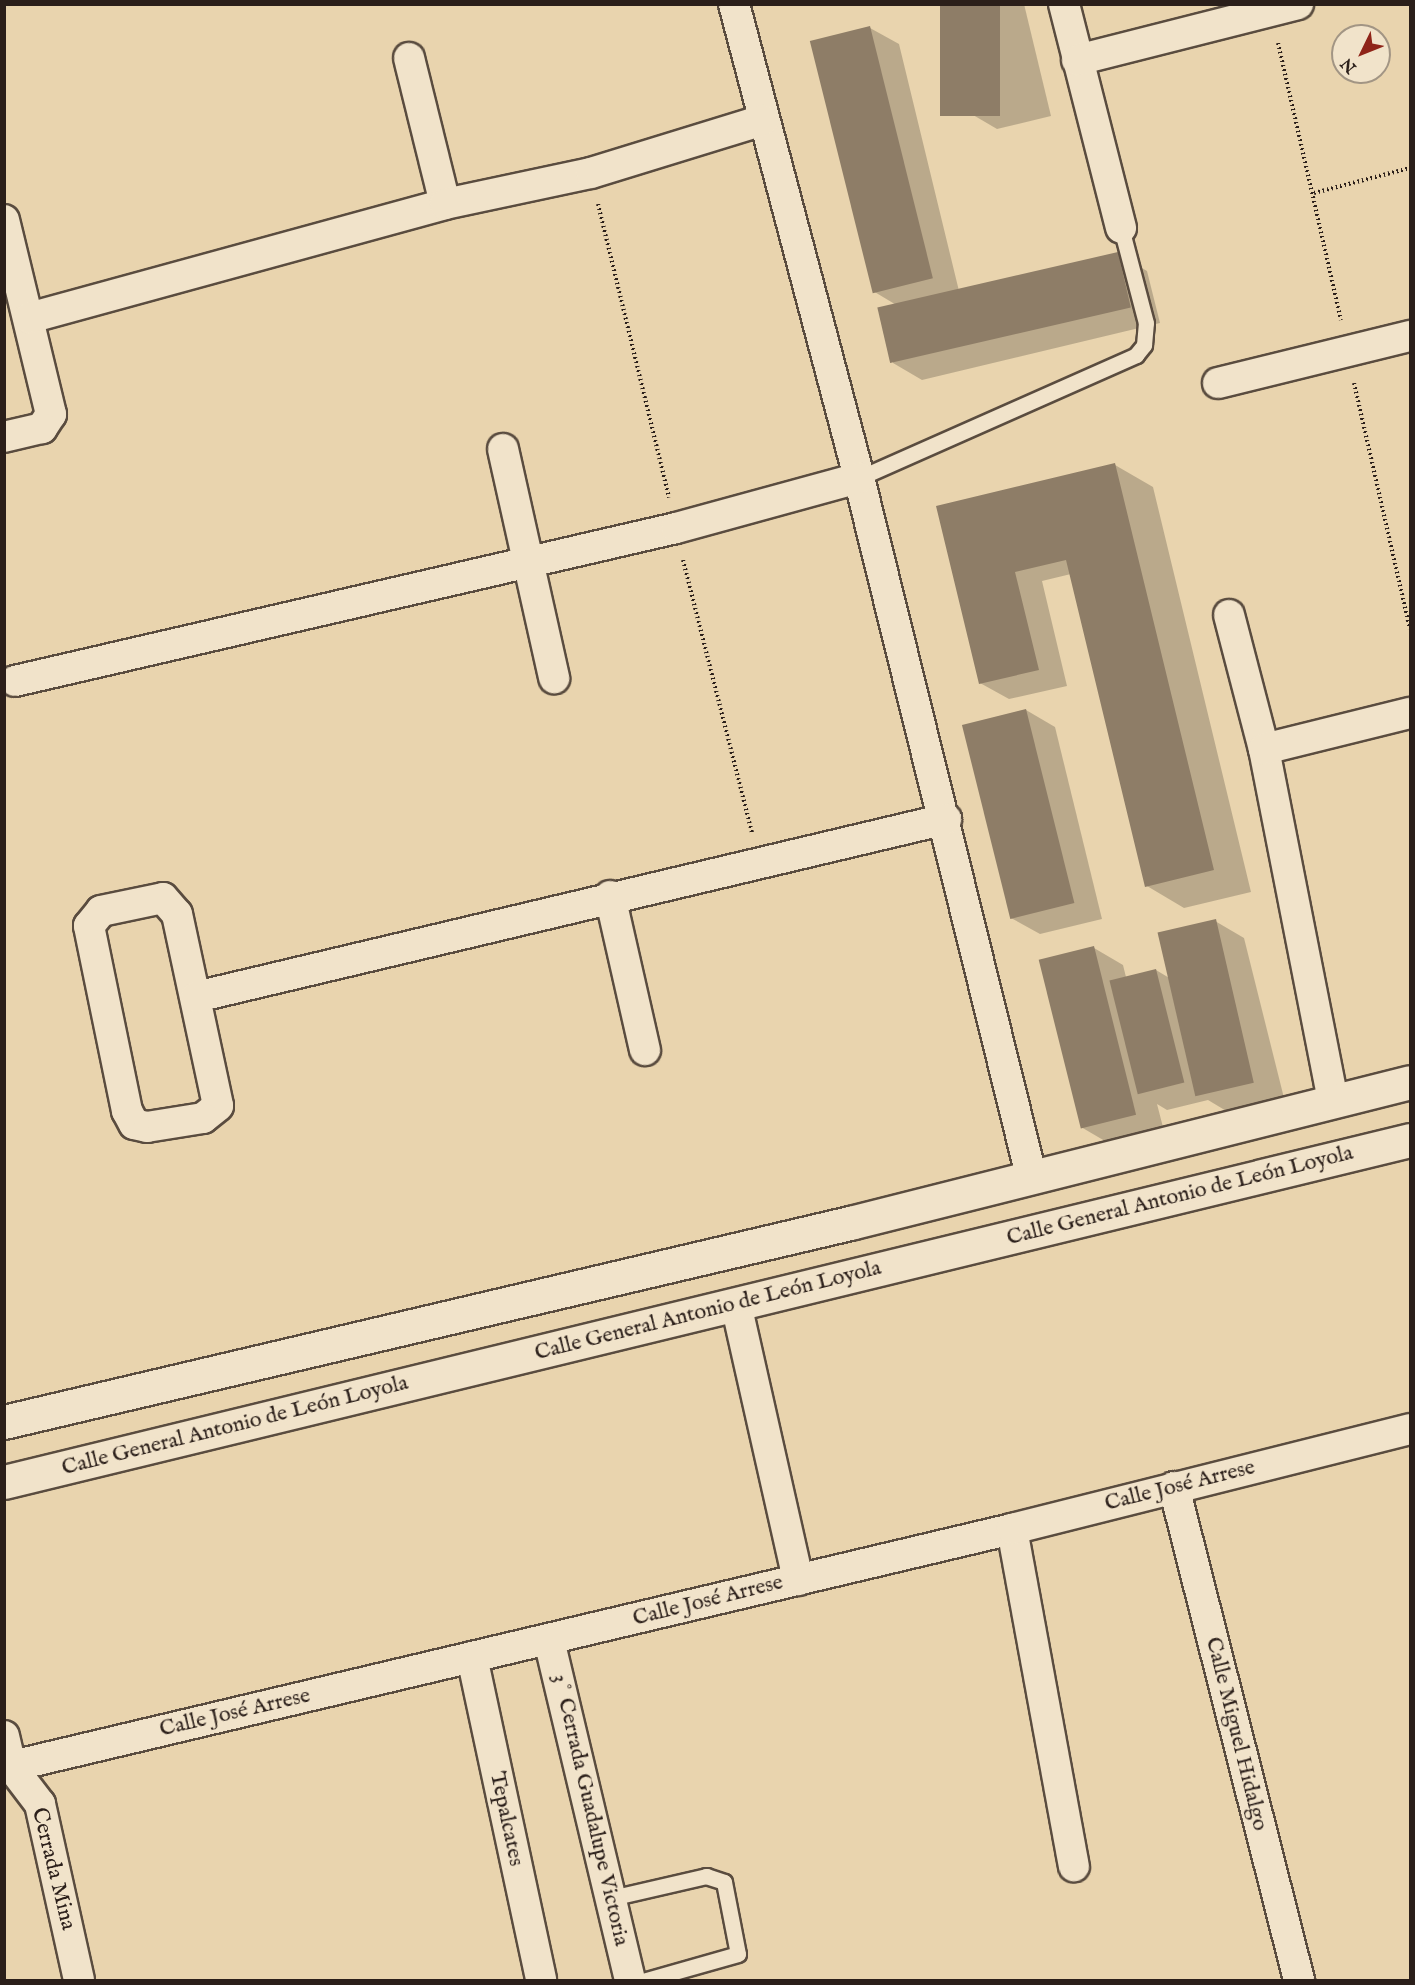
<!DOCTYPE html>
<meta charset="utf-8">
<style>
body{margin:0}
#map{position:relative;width:1415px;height:1985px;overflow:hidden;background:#e9d4ae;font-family:"IM FELL English",serif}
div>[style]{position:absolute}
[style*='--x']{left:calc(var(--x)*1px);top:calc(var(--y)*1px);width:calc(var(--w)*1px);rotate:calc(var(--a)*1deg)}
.shadow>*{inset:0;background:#0003}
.building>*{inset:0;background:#8e7d67;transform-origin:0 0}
.path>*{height:4px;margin-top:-2px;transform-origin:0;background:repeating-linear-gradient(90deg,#2b1f1a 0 1.5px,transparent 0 4.5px)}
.roads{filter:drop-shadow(2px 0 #5a4c3f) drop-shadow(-2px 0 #5a4c3f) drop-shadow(0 2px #5a4c3f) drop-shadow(0 -2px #5a4c3f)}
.lane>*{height:15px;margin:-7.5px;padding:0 7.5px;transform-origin:7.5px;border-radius:7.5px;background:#f1e3ca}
.street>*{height:30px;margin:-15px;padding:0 15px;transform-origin:15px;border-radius:15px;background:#f1e3ca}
.secondary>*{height:33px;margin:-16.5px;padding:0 16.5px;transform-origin:16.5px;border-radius:16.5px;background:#f1e3ca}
span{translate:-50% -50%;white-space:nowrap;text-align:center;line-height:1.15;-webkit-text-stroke:5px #f1e3ca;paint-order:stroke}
.street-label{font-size:22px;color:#2b1f1a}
.frame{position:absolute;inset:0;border:6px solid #2b1f1a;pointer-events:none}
.north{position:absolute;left:1331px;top:24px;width:60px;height:60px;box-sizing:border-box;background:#f1e3ca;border:2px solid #a29584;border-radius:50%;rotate:227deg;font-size:16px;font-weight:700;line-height:24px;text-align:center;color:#2b1f1a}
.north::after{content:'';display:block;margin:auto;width:21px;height:27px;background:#8f2418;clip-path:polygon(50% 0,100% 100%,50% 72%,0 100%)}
</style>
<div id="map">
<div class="shadow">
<i style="clip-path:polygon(941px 4px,1024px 4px,1051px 116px,997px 129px,968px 112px)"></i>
<i style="clip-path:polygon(870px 28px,899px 44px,959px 291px,1118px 254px,1147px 271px,1160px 323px,922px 380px,893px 363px,898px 306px,873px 291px)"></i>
<i style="clip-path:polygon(1115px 465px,1153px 487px,1251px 892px,1184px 908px,1147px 886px,1071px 574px,1042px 581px,1067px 686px,1009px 699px,980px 683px,938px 507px)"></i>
<i style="clip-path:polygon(1026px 710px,1055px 727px,1102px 919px,1040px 934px,1011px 918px)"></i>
<i style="clip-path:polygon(1215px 921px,1244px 938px,1284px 1098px,1228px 1112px,1208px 1100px,1167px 1110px,1157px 1104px,1164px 1131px,1110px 1144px,1081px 1127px,1094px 948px,1123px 965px,1126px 977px,1156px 970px,1171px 979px)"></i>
</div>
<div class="building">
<i style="left:940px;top:4px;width:60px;height:112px"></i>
<i style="left:870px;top:26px;width:260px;height:62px;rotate:76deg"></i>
<i style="left:1118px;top:252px;width:57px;height:247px;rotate:77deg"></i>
<i style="clip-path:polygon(1115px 463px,1214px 870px,1145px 887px,1066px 560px,1015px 572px,1039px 670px,979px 684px,936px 506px)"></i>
<i style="left:1026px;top:709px;width:200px;height:66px;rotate:76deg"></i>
<i style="left:1216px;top:919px;width:168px;height:60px;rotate:77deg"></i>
<i style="left:1094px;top:946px;width:174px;height:57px;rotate:76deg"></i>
<i style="left:1156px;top:969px;width:117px;height:48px;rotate:76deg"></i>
</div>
<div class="path">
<i style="--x:1278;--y:43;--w:284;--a:77.2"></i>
<i style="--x:1314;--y:193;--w:99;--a:-14.6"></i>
<i style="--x:598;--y:204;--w:302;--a:76.4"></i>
<i style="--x:1354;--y:383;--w:252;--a:77.2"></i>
<i style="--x:683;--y:560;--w:281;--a:75.8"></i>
</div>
<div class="roads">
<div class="lane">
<i style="--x:859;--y:478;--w:303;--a:-23.9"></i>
<i style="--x:1136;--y:355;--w:13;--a:-51"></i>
<i style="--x:1144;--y:345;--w:22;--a:-85"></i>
<i style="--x:1146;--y:323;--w:98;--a:-104.7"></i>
<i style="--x:611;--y:1898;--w:98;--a:-13"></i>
<i style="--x:706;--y:1876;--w:19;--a:18"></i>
<i style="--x:724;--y:1882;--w:73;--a:79"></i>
<i style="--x:738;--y:1954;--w:96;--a:164.2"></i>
</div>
<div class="street">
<i style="--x:734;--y:4;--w:490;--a:75.2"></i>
<i style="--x:859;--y:478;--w:718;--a:76.14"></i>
<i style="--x:1064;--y:4;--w:231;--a:75.7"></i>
<i style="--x:409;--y:58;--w:150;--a:76.1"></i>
<i style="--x:1077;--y:60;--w:228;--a:-14.2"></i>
<i style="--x:4;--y:220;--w:200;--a:76.4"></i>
<i style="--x:51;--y:414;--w:17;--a:123"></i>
<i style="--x:42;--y:428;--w:39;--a:167"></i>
<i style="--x:29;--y:318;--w:431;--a:-15.3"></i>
<i style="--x:445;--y:204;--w:149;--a:-12"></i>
<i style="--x:591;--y:173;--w:180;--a:-17.1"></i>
<i style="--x:1218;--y:383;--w:198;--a:-13.8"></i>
<i style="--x:503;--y:449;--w:235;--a:77.4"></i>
<i style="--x:1229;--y:615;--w:138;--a:75.4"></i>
<i style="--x:1264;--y:749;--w:360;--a:78.9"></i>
<i style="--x:15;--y:681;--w:678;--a:-13.03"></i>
<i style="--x:676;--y:528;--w:190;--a:-15.3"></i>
<i style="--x:1264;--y:749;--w:150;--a:-13.9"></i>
<i style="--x:610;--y:896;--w:158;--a:77.2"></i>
<i style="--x:163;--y:898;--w:21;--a:49"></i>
<i style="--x:177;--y:914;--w:196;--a:77.9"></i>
<i style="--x:218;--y:1106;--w:19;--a:141"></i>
<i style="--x:203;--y:1118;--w:57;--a:170.9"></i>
<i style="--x:147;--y:1127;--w:13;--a:-167"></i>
<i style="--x:134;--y:1124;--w:15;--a:-118"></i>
<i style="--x:127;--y:1111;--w:189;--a:-101.6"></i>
<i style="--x:89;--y:926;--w:19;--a:-51"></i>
<i style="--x:101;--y:911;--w:63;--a:-11.8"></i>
<i style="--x:196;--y:997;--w:771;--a:-13.35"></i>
<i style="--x:736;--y:1304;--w:283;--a:77.3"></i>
<i style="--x:1174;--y:1487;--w:509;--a:75.77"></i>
<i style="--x:1012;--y:1529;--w:343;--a:79.6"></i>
<i style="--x:549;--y:1640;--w:350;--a:76.6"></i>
<i style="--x:472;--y:1657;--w:330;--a:77.9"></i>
<i style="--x:4;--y:1736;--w:31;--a:77"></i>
<i style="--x:11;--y:1766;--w:48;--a:52.7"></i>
<i style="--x:40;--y:1804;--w:180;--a:77.5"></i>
<i style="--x:4;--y:1768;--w:1036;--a:-13.34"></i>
<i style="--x:1012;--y:1529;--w:410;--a:-14.1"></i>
</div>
<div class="secondary">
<i style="--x:4;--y:1422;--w:869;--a:-13.24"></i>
<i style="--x:850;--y:1223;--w:577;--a:-14.13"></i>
<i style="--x:4;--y:1482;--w:1447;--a:-13.67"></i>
</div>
</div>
<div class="street-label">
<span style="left:1180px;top:1196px;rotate:-14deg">Calle General Antonio de León Loyola</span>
<span style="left:708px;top:1311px;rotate:-14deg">Calle General Antonio de León Loyola</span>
<span style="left:235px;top:1426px;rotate:-14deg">Calle General Antonio de León Loyola</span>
<span style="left:1180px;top:1486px;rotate:-14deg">Calle José Arrese</span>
<span style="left:708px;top:1601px;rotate:-14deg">Calle José Arrese</span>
<span style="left:235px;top:1713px;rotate:-13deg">Calle José Arrese</span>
<span style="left:1236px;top:1734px;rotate:76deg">Calle Miguel Hidalgo</span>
<span style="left:590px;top:1810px;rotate:77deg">3˚ Cerrada Guadalupe Victoria</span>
<span style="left:506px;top:1819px;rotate:78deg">Tepalcates</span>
<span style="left:53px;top:1869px;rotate:76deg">Cerrada Mina</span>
</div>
<div class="frame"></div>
<div class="north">N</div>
</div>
